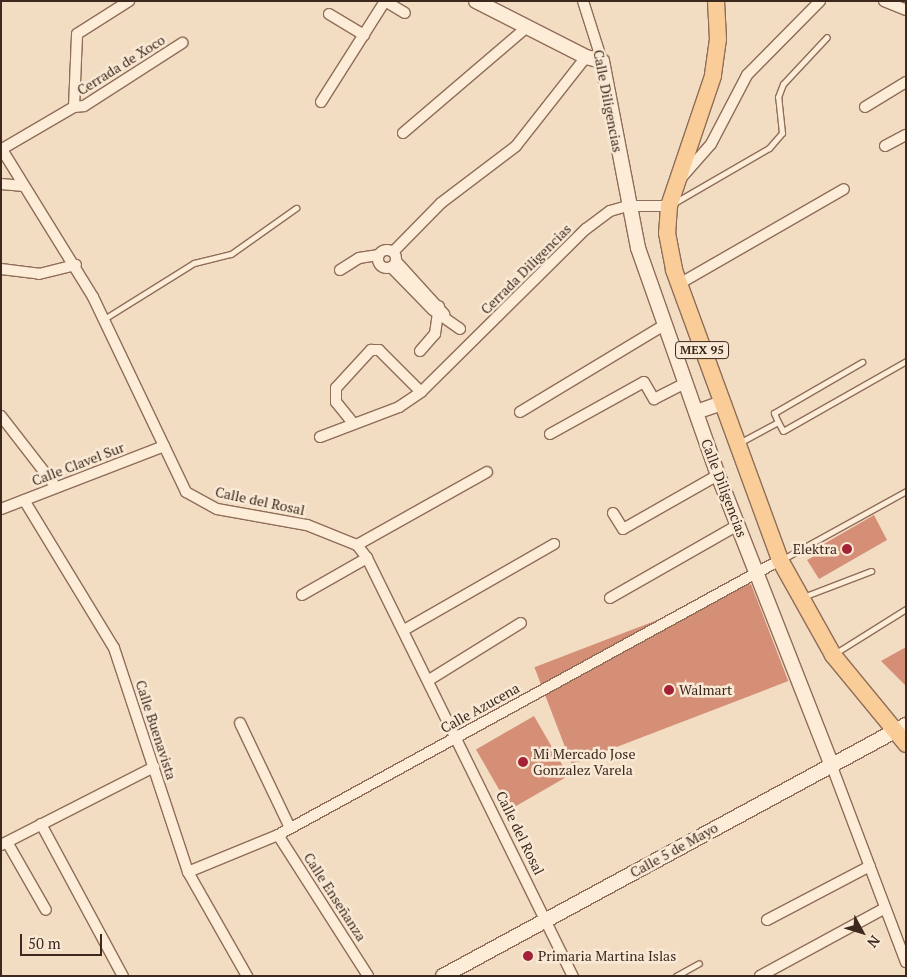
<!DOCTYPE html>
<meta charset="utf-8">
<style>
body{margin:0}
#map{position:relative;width:907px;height:977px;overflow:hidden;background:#f2ddc3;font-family:"PT Serif",serif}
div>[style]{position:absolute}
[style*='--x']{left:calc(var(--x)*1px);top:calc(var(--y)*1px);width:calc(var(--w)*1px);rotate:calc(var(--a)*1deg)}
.building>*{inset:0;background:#d48f76;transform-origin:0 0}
.roads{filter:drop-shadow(1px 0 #8f6d58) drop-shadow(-1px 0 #8f6d58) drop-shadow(0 1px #8f6d58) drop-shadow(0 -1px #8f6d58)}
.service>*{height:5px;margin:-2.5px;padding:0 2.5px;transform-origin:2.5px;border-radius:2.5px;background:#fcecd8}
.minor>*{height:10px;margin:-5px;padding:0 5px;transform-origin:5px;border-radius:5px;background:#fcecd8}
.minor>.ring{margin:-5px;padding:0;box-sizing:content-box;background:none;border:10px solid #fcecd8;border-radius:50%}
.tertiary>*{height:14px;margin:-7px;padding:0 7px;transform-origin:7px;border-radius:7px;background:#fcecd8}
.primary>*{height:16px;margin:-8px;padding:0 8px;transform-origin:8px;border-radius:8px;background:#f9cc98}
.dots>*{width:14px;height:14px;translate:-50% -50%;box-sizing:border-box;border:2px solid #f9e9d4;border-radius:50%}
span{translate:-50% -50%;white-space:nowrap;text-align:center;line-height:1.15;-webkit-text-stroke:5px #f9e9d4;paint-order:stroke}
.shield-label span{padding:1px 4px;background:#f9e9d4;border:1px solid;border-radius:4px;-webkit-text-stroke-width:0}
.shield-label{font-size:12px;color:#3d281d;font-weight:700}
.street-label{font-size:14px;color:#3d281d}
.poi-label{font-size:14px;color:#3d281d}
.right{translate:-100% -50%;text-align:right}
.left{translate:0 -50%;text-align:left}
.frame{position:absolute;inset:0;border:2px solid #3d281d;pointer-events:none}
.north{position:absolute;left:837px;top:907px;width:50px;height:50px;-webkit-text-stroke:4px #f9e9d4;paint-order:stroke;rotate:129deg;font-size:14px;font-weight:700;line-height:20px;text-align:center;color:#3d281d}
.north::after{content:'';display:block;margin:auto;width:18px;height:22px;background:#3d281d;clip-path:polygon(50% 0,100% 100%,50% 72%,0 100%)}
.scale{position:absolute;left:20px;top:934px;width:82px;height:22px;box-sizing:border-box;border:2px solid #3d281d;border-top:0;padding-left:6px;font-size:15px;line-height:18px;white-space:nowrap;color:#3d281d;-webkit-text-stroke:4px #f9e9d4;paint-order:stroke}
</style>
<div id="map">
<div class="building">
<i style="clip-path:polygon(874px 515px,887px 540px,819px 579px,807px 560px,822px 552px,822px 545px)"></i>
<i style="left:751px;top:584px;width:104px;height:232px;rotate:69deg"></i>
<i style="clip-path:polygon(906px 647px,906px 686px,881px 661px)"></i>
<i style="left:534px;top:716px;width:69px;height:67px;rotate:60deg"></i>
</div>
<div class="roads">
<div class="service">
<i style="--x:674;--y:203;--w:110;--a:-30.1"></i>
<i style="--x:769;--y:148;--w:20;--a:-49"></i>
<i style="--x:782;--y:133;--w:36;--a:-96"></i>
<i style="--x:778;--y:97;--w:14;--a:-69"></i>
<i style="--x:783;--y:84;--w:64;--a:-46.9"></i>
<i style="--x:104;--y:319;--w:106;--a:-31.9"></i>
<i style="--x:194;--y:263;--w:38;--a:-14"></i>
<i style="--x:231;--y:254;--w:80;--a:-35.3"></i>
<i style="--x:778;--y:422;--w:10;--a:-114"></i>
<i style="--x:774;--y:413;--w:102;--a:-30.1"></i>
<i style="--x:739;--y:443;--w:44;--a:-28.3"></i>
<i style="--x:778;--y:422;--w:10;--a:61"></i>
<i style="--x:783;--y:431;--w:142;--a:-29.6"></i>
<i style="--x:783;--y:559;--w:141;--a:-28.9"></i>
<i style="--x:803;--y:597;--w:73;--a:-20.9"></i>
<i style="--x:834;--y:654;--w:85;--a:-32"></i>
<i style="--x:676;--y:976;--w:26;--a:-29"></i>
</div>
<div class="minor">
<i style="--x:385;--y:1;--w:23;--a:31"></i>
<i style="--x:583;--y:1;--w:63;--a:72.4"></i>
<i style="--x:884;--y:1;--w:24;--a:22"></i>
<i style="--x:329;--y:14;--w:41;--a:31"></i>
<i style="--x:321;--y:102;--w:120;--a:-57.6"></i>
<i style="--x:74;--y:107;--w:73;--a:-87.6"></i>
<i style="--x:77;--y:34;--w:62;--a:-32.4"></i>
<i style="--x:865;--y:107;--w:48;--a:-31.4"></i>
<i style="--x:403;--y:133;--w:162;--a:-40.5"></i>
<i style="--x:885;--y:146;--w:24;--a:-28"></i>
<i style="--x:1;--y:148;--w:175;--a:58.3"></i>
<i style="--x:93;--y:297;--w:216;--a:64.5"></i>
<i style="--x:186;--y:492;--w:35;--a:29"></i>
<i style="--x:217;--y:509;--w:91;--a:10.1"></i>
<i style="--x:307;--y:525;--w:54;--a:21.8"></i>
<i style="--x:357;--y:545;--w:16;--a:52"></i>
<i style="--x:367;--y:558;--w:466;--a:63.8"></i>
<i style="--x:2;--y:149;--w:83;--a:-30.3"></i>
<i style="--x:74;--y:107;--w:10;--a:-6"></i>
<i style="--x:84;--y:106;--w:117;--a:-32.7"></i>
<i style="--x:682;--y:177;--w:44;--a:-48.7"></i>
<i style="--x:711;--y:144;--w:78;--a:-62.4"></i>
<i style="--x:747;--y:75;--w:104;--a:-45.4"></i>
<i style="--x:1;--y:184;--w:23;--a:5"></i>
<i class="ring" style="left:378px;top:250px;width:8px;height:8px"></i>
<i style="--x:393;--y:252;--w:69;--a:-45.6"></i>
<i style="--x:441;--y:203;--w:94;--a:-37.2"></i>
<i style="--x:516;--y:146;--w:113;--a:-51.8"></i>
<i style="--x:396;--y:261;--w:72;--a:47.8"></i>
<i style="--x:391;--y:267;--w:60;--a:45.7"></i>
<i style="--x:433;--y:310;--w:33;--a:35"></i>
<i style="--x:1;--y:269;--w:38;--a:7"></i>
<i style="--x:39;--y:274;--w:38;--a:-14"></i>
<i style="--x:340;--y:270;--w:22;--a:-32"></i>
<i style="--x:359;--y:258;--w:20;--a:-9"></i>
<i style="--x:679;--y:284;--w:190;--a:-29.9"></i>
<i style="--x:420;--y:351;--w:23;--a:-49"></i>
<i style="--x:435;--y:334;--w:28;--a:-82"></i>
<i style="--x:520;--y:412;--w:168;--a:-31.1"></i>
<i style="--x:1;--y:416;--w:90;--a:52.2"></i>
<i style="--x:353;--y:423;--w:27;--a:-129"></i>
<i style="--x:336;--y:402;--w:14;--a:-90"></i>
<i style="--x:336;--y:388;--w:52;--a:-47.4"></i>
<i style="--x:371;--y:350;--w:8;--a:0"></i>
<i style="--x:379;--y:350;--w:59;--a:45"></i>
<i style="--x:550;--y:434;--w:107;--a:-29"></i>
<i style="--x:644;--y:382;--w:20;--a:60"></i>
<i style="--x:654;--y:399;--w:35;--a:-27"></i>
<i style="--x:320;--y:437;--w:85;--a:-20.8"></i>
<i style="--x:399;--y:407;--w:27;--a:-34"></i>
<i style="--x:421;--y:392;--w:232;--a:-44.7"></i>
<i style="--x:586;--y:229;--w:30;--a:-37"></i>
<i style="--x:610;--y:211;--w:19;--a:-16"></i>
<i style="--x:628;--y:206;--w:41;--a:0"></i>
<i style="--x:24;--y:500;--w:173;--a:58.7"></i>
<i style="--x:114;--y:648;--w:236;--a:71.7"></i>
<i style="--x:188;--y:872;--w:120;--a:60.4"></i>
<i style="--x:1;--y:509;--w:175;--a:-21.1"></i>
<i style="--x:613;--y:513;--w:19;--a:58"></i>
<i style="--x:623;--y:529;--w:109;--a:-29.6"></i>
<i style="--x:357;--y:545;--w:149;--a:-29.3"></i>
<i style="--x:302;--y:595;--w:75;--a:-29.6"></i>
<i style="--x:610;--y:598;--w:147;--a:-29.7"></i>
<i style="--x:404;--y:630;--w:173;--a:-29.8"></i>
<i style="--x:429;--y:680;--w:108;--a:-31.8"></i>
<i style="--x:240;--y:723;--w:116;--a:64.5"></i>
<i style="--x:831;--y:764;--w:212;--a:69.3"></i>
<i style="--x:41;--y:824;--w:173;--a:61.7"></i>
<i style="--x:278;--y:835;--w:167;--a:57.4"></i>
<i style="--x:7;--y:842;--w:78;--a:60.2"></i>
<i style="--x:1;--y:845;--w:172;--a:-27"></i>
<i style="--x:188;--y:872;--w:97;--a:-22.3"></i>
<i style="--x:278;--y:835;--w:572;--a:-28.71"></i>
<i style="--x:767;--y:920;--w:116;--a:-27.7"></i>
<i style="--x:760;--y:976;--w:142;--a:-28.5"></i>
</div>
<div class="tertiary">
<i style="--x:476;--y:1;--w:123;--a:27"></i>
<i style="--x:586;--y:57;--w:16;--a:14"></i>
<i style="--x:602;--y:61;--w:190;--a:79.1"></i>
<i style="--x:638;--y:248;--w:241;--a:70.6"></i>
<i style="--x:718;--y:475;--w:310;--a:68.6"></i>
<i style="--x:696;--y:412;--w:28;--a:-19"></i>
<i style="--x:443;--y:976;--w:527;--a:-28.46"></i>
</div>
<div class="primary">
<i style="--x:716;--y:1;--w:38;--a:87"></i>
<i style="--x:718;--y:39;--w:37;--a:98"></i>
<i style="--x:713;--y:76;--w:137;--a:108.7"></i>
<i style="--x:669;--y:206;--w:27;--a:94"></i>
<i style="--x:667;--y:233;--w:38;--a:79"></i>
<i style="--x:674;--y:270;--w:309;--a:69.9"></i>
<i style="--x:780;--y:560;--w:109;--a:60.8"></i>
<i style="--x:833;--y:655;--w:115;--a:50.6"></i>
</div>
</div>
<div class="dots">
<i style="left:847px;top:549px;background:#a42236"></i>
<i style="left:669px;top:690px;background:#a42236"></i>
<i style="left:523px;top:762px;background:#a42236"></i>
<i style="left:528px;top:956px;background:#a42236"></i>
</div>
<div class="shield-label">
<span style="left:702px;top:350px">MEX 95</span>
</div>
<div class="street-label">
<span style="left:121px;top:65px;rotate:-32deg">Cerrada de Xoco</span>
<span style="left:608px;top:101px;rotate:79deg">Calle Diligencias</span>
<span style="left:526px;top:269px;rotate:-45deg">Cerrada Diligencias</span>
<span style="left:78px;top:464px;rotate:-21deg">Calle Clavel Sur</span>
<span style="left:724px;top:488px;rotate:69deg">Calle Diligencias</span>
<span style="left:260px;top:501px;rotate:12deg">Calle del Rosal</span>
<span style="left:480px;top:708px;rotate:-29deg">Calle Azucena</span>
<span style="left:156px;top:730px;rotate:72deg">Calle Buenavista</span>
<span style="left:520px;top:833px;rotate:64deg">Calle del Rosal</span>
<span style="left:674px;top:850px;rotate:-29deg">Calle 5 de Mayo</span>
<span style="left:335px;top:897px;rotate:57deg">Calle Enseñanza</span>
</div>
<div class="poi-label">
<span class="right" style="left:837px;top:549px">Elektra</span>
<span class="left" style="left:679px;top:690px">Walmart</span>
<span class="left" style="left:533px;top:762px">Mi Mercado Jose<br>Gonzalez Varela</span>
<span class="left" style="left:538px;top:956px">Primaria Martina Islas</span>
</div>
<div class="frame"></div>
<div class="north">N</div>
<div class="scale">50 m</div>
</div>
